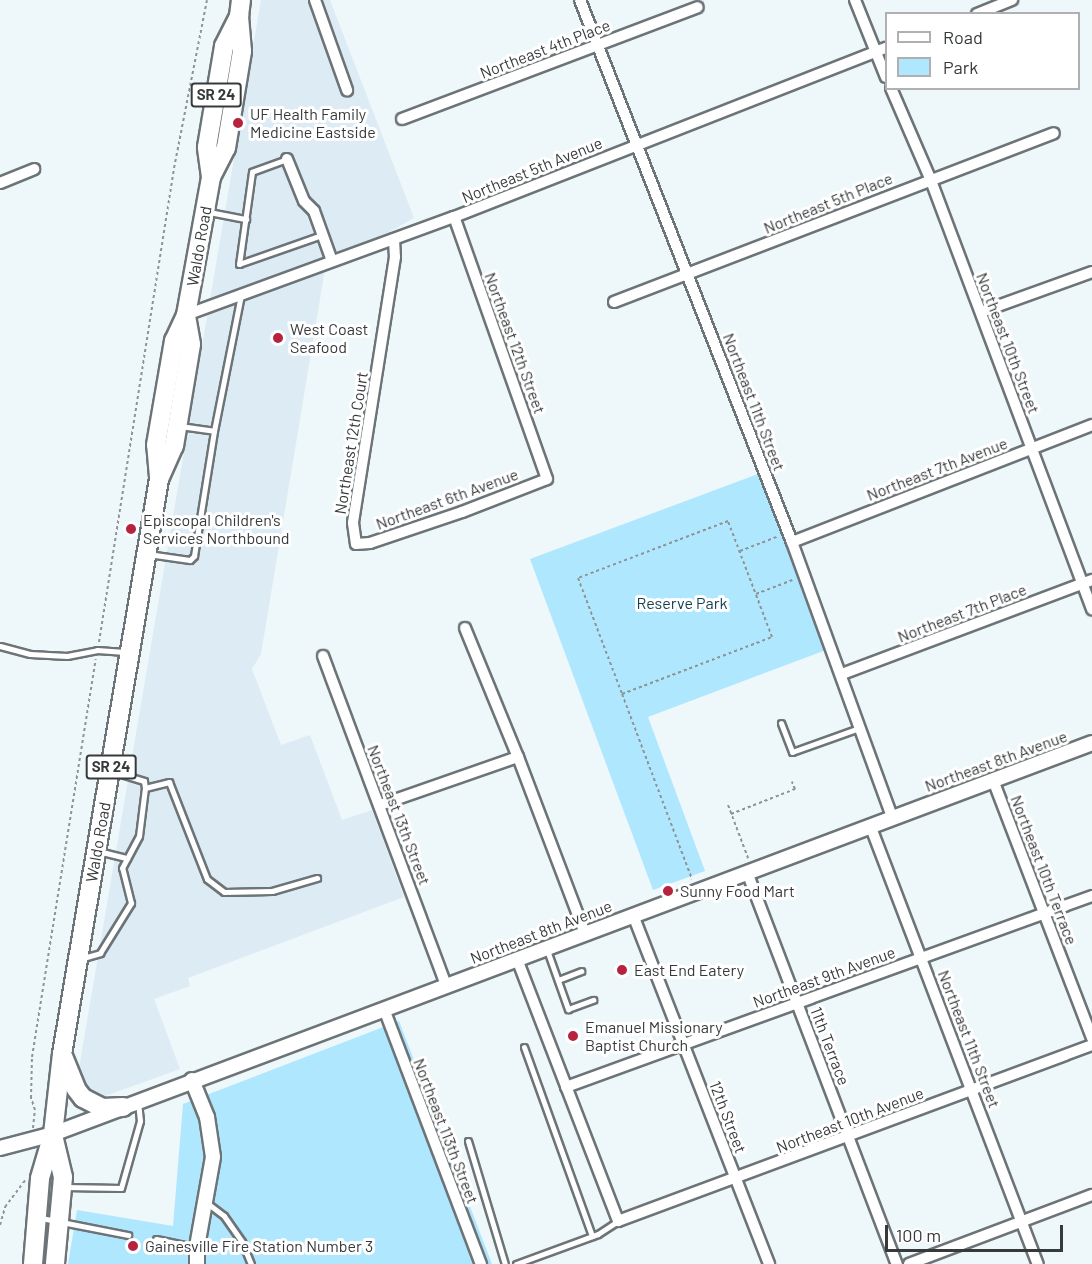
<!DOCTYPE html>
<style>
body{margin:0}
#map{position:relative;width:1092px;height:1264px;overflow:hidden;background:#eef7fa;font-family:Barlow,sans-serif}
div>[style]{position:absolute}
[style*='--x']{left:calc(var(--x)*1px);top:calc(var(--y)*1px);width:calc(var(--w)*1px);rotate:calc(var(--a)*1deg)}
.built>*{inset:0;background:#ddecf4}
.green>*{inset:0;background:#afe7ff}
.path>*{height:2px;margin-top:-1px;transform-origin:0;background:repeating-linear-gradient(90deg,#8e9496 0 3px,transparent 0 6px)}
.roads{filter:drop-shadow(2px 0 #6d7477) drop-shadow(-2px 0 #6d7477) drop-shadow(0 2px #6d7477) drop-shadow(0 -2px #6d7477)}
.service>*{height:5px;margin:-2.5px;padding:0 2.5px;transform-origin:2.5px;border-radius:2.5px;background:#fff}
.minor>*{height:10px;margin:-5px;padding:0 5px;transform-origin:5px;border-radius:5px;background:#fff}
.tertiary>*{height:14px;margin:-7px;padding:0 7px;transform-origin:7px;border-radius:7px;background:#fff}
.trunk>*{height:18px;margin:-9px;padding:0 9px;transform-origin:9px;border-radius:9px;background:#fff}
.dots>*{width:16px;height:16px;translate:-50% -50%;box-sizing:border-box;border:3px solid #fff;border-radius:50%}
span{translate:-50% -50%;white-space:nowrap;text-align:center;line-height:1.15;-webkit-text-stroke:6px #fff;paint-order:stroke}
.shield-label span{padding:2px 4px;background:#fff;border:2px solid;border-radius:4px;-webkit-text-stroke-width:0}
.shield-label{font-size:15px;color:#373a3b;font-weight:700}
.street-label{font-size:16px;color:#373a3b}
.poi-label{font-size:16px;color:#373a3b}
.left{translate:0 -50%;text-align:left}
.park-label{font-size:16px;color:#153f4e}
.legend{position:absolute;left:885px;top:12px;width:195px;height:78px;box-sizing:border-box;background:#fff;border:2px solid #afb0b1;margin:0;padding:8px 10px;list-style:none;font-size:18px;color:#373a3b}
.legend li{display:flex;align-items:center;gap:12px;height:30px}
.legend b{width:30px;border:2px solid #afb0b1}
.scale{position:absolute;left:885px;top:1225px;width:178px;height:27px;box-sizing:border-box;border:3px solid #373a3b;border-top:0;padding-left:8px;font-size:18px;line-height:21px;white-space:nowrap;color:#373a3b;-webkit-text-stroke:4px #fff;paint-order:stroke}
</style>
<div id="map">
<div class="built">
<i style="clip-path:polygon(261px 0,330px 0,414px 218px,325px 269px,261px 654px,252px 669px,281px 745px,310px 735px,342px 820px,372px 810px,404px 897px,188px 978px,190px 986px,154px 999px,180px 1069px,100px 1098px,89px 1094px,78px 1078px,79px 1068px)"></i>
</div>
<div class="green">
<i style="clip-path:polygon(758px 474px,826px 650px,648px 717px,705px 871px,653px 890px,530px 559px)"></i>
<i style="clip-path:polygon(399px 1021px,492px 1264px,68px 1264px,77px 1210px,173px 1226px,183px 1104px)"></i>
</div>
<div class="path">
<i style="--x:740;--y:551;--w:40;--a:-21"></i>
<i style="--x:756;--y:594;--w:39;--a:-21"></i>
<i style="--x:99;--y:642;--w:480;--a:-81"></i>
<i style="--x:174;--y:168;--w:171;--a:-78.9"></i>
<i style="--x:622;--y:694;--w:160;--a:-20.8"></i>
<i style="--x:772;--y:637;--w:124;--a:-110.8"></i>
<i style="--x:728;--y:521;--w:160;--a:159.2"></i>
<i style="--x:578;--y:578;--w:124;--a:69.2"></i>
<i style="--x:622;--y:694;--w:198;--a:69.3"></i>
<i style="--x:728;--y:805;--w:57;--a:69.3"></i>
<i style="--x:731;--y:814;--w:69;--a:-21.3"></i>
<i style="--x:795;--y:789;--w:8;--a:-113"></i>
<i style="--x:33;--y:1128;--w:18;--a:-84"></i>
<i style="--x:35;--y:1110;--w:13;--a:-108"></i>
<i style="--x:31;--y:1098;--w:41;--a:-88.6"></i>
<i style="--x:32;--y:1057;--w:403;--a:-80.9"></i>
<i style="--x:0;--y:1225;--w:19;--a:-74"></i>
<i style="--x:5;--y:1207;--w:34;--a:-53"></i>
</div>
<div class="roads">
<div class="service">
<i style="--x:287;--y:159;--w:37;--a:160"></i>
<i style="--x:252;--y:172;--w:93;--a:98"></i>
<i style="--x:239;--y:264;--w:88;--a:-19.3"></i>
<i style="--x:209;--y:212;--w:38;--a:11"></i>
<i style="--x:180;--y:426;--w:34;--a:8"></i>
<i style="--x:148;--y:554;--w:42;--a:8.1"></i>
<i style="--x:190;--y:560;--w:6;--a:-45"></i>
<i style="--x:194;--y:556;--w:127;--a:-80.9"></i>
<i style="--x:214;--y:431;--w:139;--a:-78.8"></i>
<i style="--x:0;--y:646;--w:31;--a:15"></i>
<i style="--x:30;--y:654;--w:37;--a:3"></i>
<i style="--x:67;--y:656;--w:31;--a:-11"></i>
<i style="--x:97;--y:650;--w:28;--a:4"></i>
<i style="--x:781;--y:723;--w:31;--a:69"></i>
<i style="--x:792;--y:752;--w:71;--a:-19.7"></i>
<i style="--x:145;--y:788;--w:25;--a:-14"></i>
<i style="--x:169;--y:782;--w:104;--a:68.6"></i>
<i style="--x:207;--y:879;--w:21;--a:37"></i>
<i style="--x:224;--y:892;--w:48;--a:-1.2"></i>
<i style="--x:272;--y:891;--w:47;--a:-16.1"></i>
<i style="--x:98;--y:851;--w:30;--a:14"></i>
<i style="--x:547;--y:950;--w:63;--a:70.4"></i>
<i style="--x:568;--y:1009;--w:27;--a:-20"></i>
<i style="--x:83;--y:958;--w:18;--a:-16"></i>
<i style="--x:100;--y:953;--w:59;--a:-58.2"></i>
<i style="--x:131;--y:903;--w:36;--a:-104"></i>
<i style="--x:122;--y:868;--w:36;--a:-62"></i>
<i style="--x:139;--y:836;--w:48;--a:-82.9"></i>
<i style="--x:145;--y:788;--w:7;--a:-98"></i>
<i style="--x:144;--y:781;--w:34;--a:-163"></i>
<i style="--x:558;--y:980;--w:25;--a:-21"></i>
<i style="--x:524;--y:1047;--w:201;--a:70.2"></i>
<i style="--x:468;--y:1141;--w:128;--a:73.3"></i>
<i style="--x:65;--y:1187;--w:56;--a:1"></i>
<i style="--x:121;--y:1188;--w:70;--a:-74.2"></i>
<i style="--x:140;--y:1121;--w:18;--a:-96"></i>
<i style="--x:207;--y:1203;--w:21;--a:37"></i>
<i style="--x:224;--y:1216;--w:32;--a:55"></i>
<i style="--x:242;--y:1242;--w:24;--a:68"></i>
<i style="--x:41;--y:1218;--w:89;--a:11.1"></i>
<i style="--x:156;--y:1239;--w:40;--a:12"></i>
<i style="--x:516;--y:1264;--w:87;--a:-20.1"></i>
<i style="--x:598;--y:1234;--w:24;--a:-33"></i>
</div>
<div class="minor">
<i style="--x:315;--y:0;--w:96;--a:70.4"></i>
<i style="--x:580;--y:0;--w:582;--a:68.64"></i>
<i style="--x:792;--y:542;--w:293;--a:70"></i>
<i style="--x:855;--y:0;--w:83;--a:68.1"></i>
<i style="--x:977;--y:14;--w:38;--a:-22"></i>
<i style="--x:891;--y:88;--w:98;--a:66.6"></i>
<i style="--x:930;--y:178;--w:461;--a:69.4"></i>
<i style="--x:402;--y:119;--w:316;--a:-20.7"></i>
<i style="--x:287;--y:159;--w:45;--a:68"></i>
<i style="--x:304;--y:201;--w:14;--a:45"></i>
<i style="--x:314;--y:211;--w:53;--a:70.2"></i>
<i style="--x:0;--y:183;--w:37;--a:-22"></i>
<i style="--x:394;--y:239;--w:18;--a:87"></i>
<i style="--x:395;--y:257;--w:269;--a:99"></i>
<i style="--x:353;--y:523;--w:21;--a:82"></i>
<i style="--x:356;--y:544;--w:14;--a:-4"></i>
<i style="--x:370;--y:543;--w:97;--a:-18.6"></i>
<i style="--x:462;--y:512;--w:91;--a:-21.2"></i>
<i style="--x:547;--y:479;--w:278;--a:-109.5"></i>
<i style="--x:614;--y:302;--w:471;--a:-21"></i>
<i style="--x:981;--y:312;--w:118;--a:-19.8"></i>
<i style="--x:186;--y:315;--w:285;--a:-20.1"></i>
<i style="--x:454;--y:217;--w:464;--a:-21.4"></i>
<i style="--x:792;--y:542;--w:322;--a:-21.3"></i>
<i style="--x:465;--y:628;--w:139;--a:67.7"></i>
<i style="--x:518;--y:757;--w:188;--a:69.2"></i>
<i style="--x:323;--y:656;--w:351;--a:69.5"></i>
<i style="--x:842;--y:674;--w:267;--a:-20.6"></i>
<i style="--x:993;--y:780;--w:276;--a:69"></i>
<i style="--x:380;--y:805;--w:146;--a:-19.2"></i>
<i style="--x:870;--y:825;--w:470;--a:69.1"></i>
<i style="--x:747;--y:872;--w:420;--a:69.1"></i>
<i style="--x:633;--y:915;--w:375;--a:68.7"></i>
<i style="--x:517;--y:959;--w:281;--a:68.9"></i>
<i style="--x:618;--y:1221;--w:506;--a:-20.37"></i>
<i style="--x:384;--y:1009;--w:273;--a:69.2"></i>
<i style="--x:566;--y:1087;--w:560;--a:-19.96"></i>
<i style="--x:909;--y:1264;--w:196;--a:-20.7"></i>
</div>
<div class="tertiary">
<i style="--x:192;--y:1080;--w:40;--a:68"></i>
<i style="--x:207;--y:1117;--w:40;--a:81.5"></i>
<i style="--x:213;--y:1157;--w:91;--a:100.1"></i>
<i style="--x:197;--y:1247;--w:17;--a:90"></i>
<i style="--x:0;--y:1148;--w:55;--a:-14.8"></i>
<i style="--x:53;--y:1134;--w:1110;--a:-20.62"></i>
</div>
<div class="trunk">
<i style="--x:211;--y:177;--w:30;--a:-98"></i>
<i style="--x:207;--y:147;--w:102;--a:-80.4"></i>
<i style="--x:224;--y:46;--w:34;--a:-63"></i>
<i style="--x:159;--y:477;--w:32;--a:-95"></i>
<i style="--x:156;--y:445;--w:106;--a:-80.2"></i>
<i style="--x:174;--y:341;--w:29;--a:-65"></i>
<i style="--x:186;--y:315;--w:140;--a:-79.7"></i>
<i style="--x:211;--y:177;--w:33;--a:-63"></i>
<i style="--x:226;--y:148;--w:98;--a:-80.6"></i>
<i style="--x:242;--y:51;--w:35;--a:-95"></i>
<i style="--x:239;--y:16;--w:16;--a:-83"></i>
<i style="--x:63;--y:1056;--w:35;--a:68"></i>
<i style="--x:76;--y:1089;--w:11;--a:52"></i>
<i style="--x:83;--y:1098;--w:22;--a:27"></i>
<i style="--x:103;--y:1108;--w:20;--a:-3"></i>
<i style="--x:53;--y:1135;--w:43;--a:76.6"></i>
<i style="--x:63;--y:1177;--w:87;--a:95.3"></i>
<i style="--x:33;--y:1264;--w:86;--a:-85.3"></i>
<i style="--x:40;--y:1178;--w:46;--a:-73.5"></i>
<i style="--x:53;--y:1134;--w:81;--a:-83.6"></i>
<i style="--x:62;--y:1054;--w:583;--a:-80.42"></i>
<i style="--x:159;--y:479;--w:36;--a:-66"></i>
<i style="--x:174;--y:446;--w:103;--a:-80.5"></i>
<i style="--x:191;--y:344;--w:29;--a:-100"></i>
</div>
</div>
<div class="dots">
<i style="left:238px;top:123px;background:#b5233f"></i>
<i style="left:278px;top:338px;background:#b5233f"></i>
<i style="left:131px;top:529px;background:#b5233f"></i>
<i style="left:668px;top:891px;background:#b5233f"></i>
<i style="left:622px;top:970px;background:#b5233f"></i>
<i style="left:573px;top:1036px;background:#b5233f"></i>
<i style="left:133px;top:1246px;background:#b5233f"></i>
</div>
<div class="shield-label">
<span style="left:216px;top:95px">SR 24</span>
<span style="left:111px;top:767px">SR 24</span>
</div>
<div class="street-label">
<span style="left:545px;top:49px;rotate:-21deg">Northeast 4th Place</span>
<span style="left:532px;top:170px;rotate:-22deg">Northeast 5th Avenue</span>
<span style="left:828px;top:203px;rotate:-22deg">Northeast 5th Place</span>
<span style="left:199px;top:246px;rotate:-80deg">Waldo Road</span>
<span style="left:515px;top:343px;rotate:70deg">Northeast 12th Street</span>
<span style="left:1008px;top:343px;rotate:69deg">Northeast 10th Street</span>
<span style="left:754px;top:402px;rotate:69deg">Northeast 11th Street</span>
<span style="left:351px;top:443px;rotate:-81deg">Northeast 12th Court</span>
<span style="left:937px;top:469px;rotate:-21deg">Northeast 7th Avenue</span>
<span style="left:447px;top:499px;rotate:-20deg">Northeast 6th Avenue</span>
<span style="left:962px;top:613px;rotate:-21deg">Northeast 7th Place</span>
<span style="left:996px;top:761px;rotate:-20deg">Northeast 8th Avenue</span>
<span style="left:399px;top:815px;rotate:69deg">Northeast 13th Street</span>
<span style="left:98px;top:842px;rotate:-80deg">Waldo Road</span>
<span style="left:1044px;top:870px;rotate:69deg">Northeast 10th Terrace</span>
<span style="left:541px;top:932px;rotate:-21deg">Northeast 8th Avenue</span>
<span style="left:824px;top:977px;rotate:-20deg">Northeast 9th Avenue</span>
<span style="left:969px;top:1039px;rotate:69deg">Northeast 11th Street</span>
<span style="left:830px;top:1046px;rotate:69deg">11th Terrace</span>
<span style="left:728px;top:1117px;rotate:69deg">12th Street</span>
<span style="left:850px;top:1120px;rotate:-21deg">Northeast 10th Avenue</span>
<span style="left:446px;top:1131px;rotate:69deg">Northeast 113th Street</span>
</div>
<div class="poi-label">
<span class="left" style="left:250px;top:123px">UF Health Family<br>Medicine Eastside</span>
<span class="left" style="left:290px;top:338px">West Coast<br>Seafood</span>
<span class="left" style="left:143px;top:529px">Episcopal Children's<br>Services Northbound</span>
<span class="left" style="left:680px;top:891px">Sunny Food Mart</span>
<span class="left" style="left:634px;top:970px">East End Eatery</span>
<span class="left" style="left:585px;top:1036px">Emanuel Missionary<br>Baptist Church</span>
<span class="left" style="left:145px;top:1246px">Gainesville Fire Station Number 3</span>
</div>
<div class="park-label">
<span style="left:682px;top:603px">Reserve Park</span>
</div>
<ul class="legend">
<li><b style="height:8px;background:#fff"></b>Road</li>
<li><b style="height:16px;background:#afe7ff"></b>Park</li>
</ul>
<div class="scale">100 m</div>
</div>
